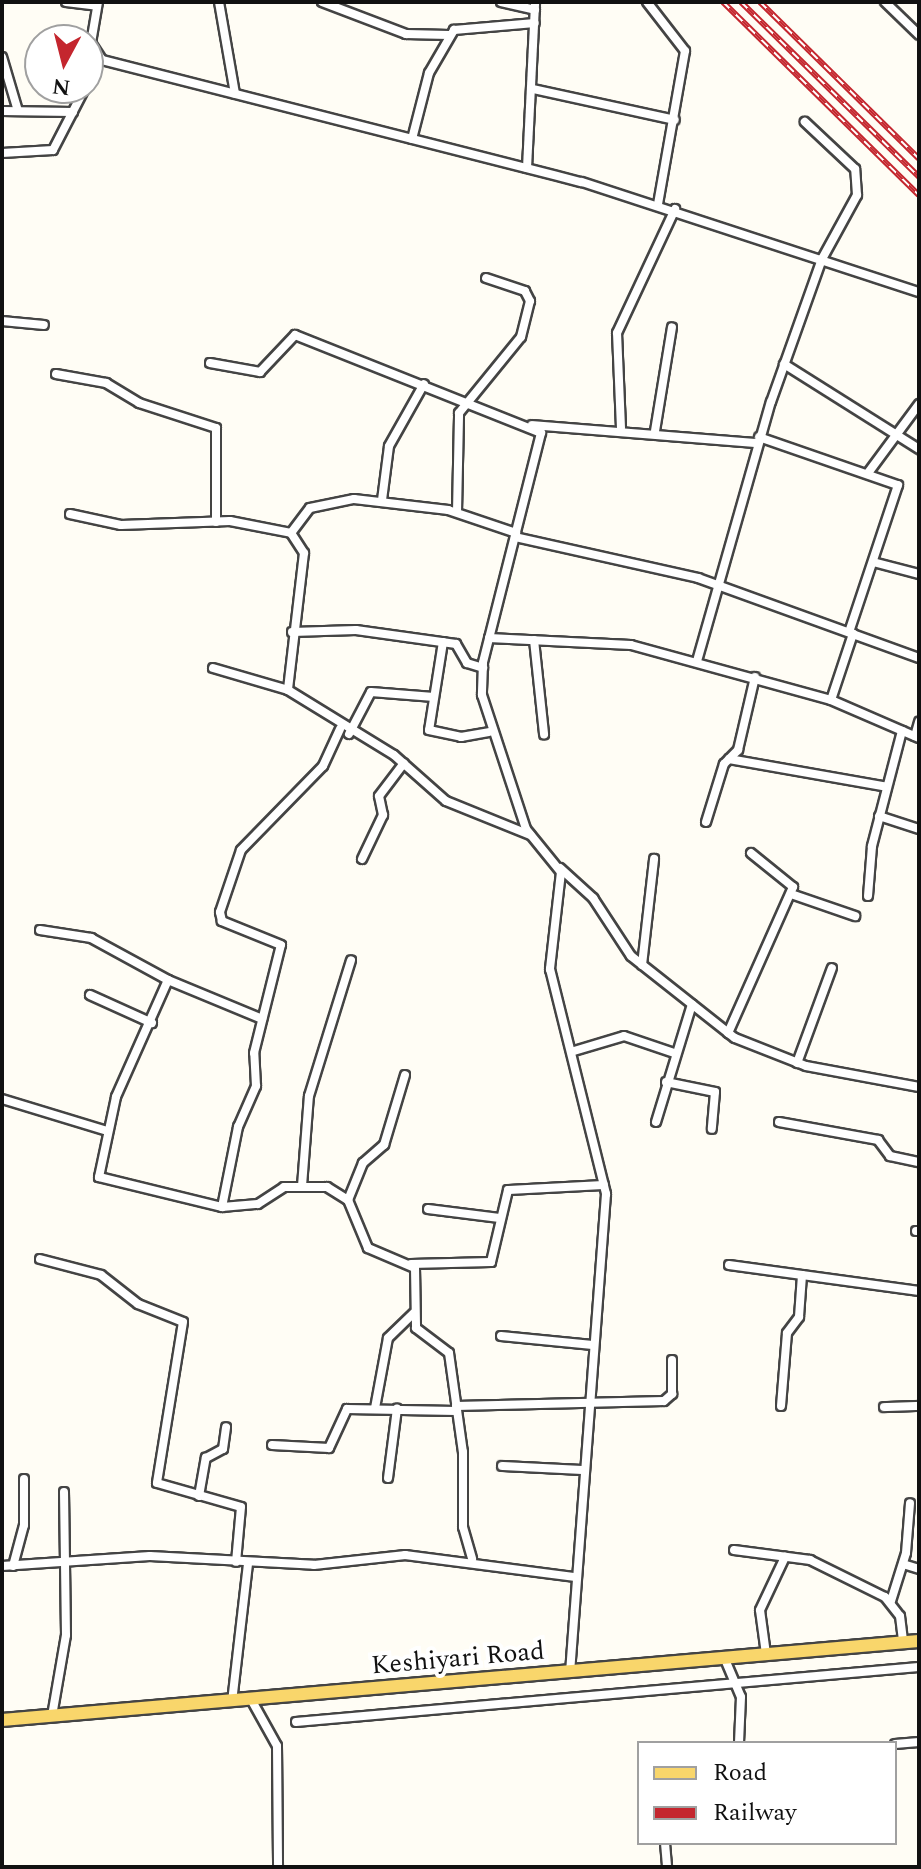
<!DOCTYPE html>
<style>
body{margin:0}
#map{position:relative;width:921px;height:1869px;overflow:hidden;background:#fffdf5;font-family:Spectral,serif}
div>[style]{position:absolute}
[style*='--x']{left:calc(var(--x)*1px);top:calc(var(--y)*1px);width:calc(var(--w)*1px);rotate:calc(var(--a)*1deg)}
.roads{filter:drop-shadow(2px 0 #444) drop-shadow(-2px 0 #444) drop-shadow(0 2px #444) drop-shadow(0 -2px #444)}
.minor>*{height:8px;margin:-4px;padding:0 4px;transform-origin:4px;border-radius:4px;background:#fff}
.primary>*{height:12px;margin:-6px;padding:0 6px;transform-origin:6px;border-radius:6px;background:#f9d66b}
.rail>*{height:6px;margin-top:-3px;transform-origin:0;background:repeating-linear-gradient(90deg,#fff 0 9px,#c4262e 0 18px);box-sizing:border-box;border-block:2px solid #c4262e}
span{translate:-50% -50%;white-space:nowrap;text-align:center;line-height:1.15;-webkit-text-stroke:8px #fff;paint-order:stroke}
.street-label{font-size:26px;color:#111}
.frame{position:absolute;inset:0;border:4px solid #111;pointer-events:none}
.legend{position:absolute;left:637px;top:1741px;width:260px;height:104px;box-sizing:border-box;background:#fff;border:2px solid #a0a0a0;margin:0;padding:10px 14px;list-style:none;font-size:24px;color:#111}
.legend li{display:flex;align-items:center;gap:16px;height:40px}
.legend b{width:40px;border:2px solid #a0a0a0}
.north{position:absolute;left:24px;top:24px;width:80px;height:80px;box-sizing:border-box;background:#fff;border:2px solid #a0a0a0;border-radius:50%;rotate:187deg;font-size:22px;font-weight:700;line-height:32px;text-align:center;color:#111}
.north::after{content:'';display:block;margin:auto;width:28px;height:36px;background:#c4262e;clip-path:polygon(50% 0,100% 100%,50% 72%,0 100%)}
</style>
<div id="map">
<div class="roads">
<div class="minor">
<i style="--x:66;--y:2;--w:31;--a:7"></i>
<i style="--x:98;--y:2;--w:42;--a:99.7"></i>
<i style="--x:91;--y:43;--w:20;--a:57"></i>
<i style="--x:102;--y:60;--w:495;--a:14.3"></i>
<i style="--x:582;--y:182;--w:354;--a:18.1"></i>
<i style="--x:219;--y:2;--w:93;--a:80.1"></i>
<i style="--x:322;--y:2;--w:90;--a:20.9"></i>
<i style="--x:406;--y:34;--w:43;--a:1.3"></i>
<i style="--x:501;--y:2;--w:35;--a:13"></i>
<i style="--x:647;--y:2;--w:62;--a:52.2"></i>
<i style="--x:685;--y:51;--w:155;--a:100"></i>
<i style="--x:885;--y:2;--w:47;--a:44.1"></i>
<i style="--x:2;--y:57;--w:56;--a:73.5"></i>
<i style="--x:88;--y:79;--w:23;--a:-70"></i>
<i style="--x:533;--y:89;--w:145;--a:12.3"></i>
<i style="--x:2;--y:111;--w:71;--a:0.8"></i>
<i style="--x:412;--y:139;--w:68;--a:-75.6"></i>
<i style="--x:429;--y:73;--w:50;--a:-59.8"></i>
<i style="--x:454;--y:30;--w:81;--a:-4.9"></i>
<i style="--x:2;--y:153;--w:51;--a:-3.4"></i>
<i style="--x:53;--y:150;--w:70;--a:-62.7"></i>
<i style="--x:527;--y:168;--w:166;--a:-87.2"></i>
<i style="--x:2;--y:321;--w:42;--a:5.4"></i>
<i style="--x:210;--y:363;--w:51;--a:10.2"></i>
<i style="--x:260;--y:372;--w:51;--a:-46.6"></i>
<i style="--x:295;--y:335;--w:265;--a:21.7"></i>
<i style="--x:541;--y:433;--w:237;--a:104.2"></i>
<i style="--x:483;--y:663;--w:32;--a:92"></i>
<i style="--x:482;--y:695;--w:141;--a:71.8"></i>
<i style="--x:526;--y:829;--w:55;--a:50.9"></i>
<i style="--x:561;--y:872;--w:98;--a:96.5"></i>
<i style="--x:550;--y:969;--w:232;--a:76"></i>
<i style="--x:606;--y:1194;--w:477;--a:94.3"></i>
<i style="--x:784;--y:364;--w:160;--a:32.2"></i>
<i style="--x:56;--y:374;--w:51;--a:10.2"></i>
<i style="--x:106;--y:383;--w:39;--a:31"></i>
<i style="--x:139;--y:403;--w:81;--a:18"></i>
<i style="--x:216;--y:428;--w:94;--a:90"></i>
<i style="--x:532;--y:425;--w:226;--a:4.6"></i>
<i style="--x:621;--y:428;--w:95;--a:-92.4"></i>
<i style="--x:617;--y:333;--w:137;--a:-64.9"></i>
<i style="--x:655;--y:431;--w:105;--a:-80.7"></i>
<i style="--x:759;--y:437;--w:147;--a:19.1"></i>
<i style="--x:898;--y:485;--w:155;--a:108.4"></i>
<i style="--x:868;--y:473;--w:86;--a:-53.5"></i>
<i style="--x:382;--y:500;--w:54;--a:-82.6"></i>
<i style="--x:389;--y:446;--w:71;--a:-60.6"></i>
<i style="--x:457;--y:512;--w:99;--a:-88.8"></i>
<i style="--x:459;--y:413;--w:98;--a:-50.8"></i>
<i style="--x:521;--y:337;--w:37;--a:-76"></i>
<i style="--x:530;--y:301;--w:11;--a:-117"></i>
<i style="--x:525;--y:291;--w:41;--a:-161.6"></i>
<i style="--x:70;--y:514;--w:52;--a:12.2"></i>
<i style="--x:121;--y:525;--w:109;--a:-2.1"></i>
<i style="--x:230;--y:521;--w:62;--a:11.1"></i>
<i style="--x:291;--y:533;--w:24;--a:57"></i>
<i style="--x:304;--y:553;--w:138;--a:96.7"></i>
<i style="--x:288;--y:690;--w:124;--a:31.5"></i>
<i style="--x:394;--y:755;--w:69;--a:41.5"></i>
<i style="--x:446;--y:801;--w:91;--a:22"></i>
<i style="--x:291;--y:533;--w:31;--a:-53"></i>
<i style="--x:310;--y:508;--w:45;--a:-11.6"></i>
<i style="--x:354;--y:499;--w:95;--a:6.7"></i>
<i style="--x:448;--y:510;--w:72;--a:18.7"></i>
<i style="--x:515;--y:537;--w:188;--a:12.6"></i>
<i style="--x:698;--y:578;--w:235;--a:19.9"></i>
<i style="--x:873;--y:562;--w:48;--a:14.6"></i>
<i style="--x:292;--y:632;--w:64;--a:-1.8"></i>
<i style="--x:356;--y:630;--w:101;--a:8"></i>
<i style="--x:456;--y:644;--w:22;--a:60"></i>
<i style="--x:467;--y:663;--w:17;--a:17"></i>
<i style="--x:489;--y:638;--w:142;--a:2.8"></i>
<i style="--x:631;--y:645;--w:207;--a:15.4"></i>
<i style="--x:831;--y:700;--w:96;--a:23.4"></i>
<i style="--x:534;--y:640;--w:95;--a:83.9"></i>
<i style="--x:443;--y:642;--w:89;--a:99"></i>
<i style="--x:429;--y:730;--w:33;--a:12"></i>
<i style="--x:461;--y:737;--w:28;--a:-10"></i>
<i style="--x:697;--y:661;--w:269;--a:-74.1"></i>
<i style="--x:771;--y:402;--w:152;--a:-70.4"></i>
<i style="--x:822;--y:259;--w:73;--a:-61.3"></i>
<i style="--x:857;--y:195;--w:26;--a:-94"></i>
<i style="--x:855;--y:169;--w:69;--a:-136.8"></i>
<i style="--x:213;--y:668;--w:78;--a:16.3"></i>
<i style="--x:831;--y:700;--w:70;--a:-71.6"></i>
<i style="--x:349;--y:734;--w:47;--a:-62.4"></i>
<i style="--x:371;--y:692;--w:63;--a:4.5"></i>
<i style="--x:915;--y:736;--w:15;--a:-74"></i>
<i style="--x:729;--y:759;--w:160;--a:10"></i>
<i style="--x:879;--y:816;--w:42;--a:18"></i>
<i style="--x:706;--y:822;--w:61;--a:-72.8"></i>
<i style="--x:724;--y:764;--w:20;--a:-45"></i>
<i style="--x:738;--y:750;--w:75;--a:-76.9"></i>
<i style="--x:362;--y:859;--w:49;--a:-64.5"></i>
<i style="--x:383;--y:815;--w:19;--a:-102"></i>
<i style="--x:379;--y:796;--w:41;--a:-52.9"></i>
<i style="--x:560;--y:868;--w:45;--a:42.3"></i>
<i style="--x:593;--y:898;--w:69;--a:56.8"></i>
<i style="--x:631;--y:956;--w:132;--a:38.3"></i>
<i style="--x:735;--y:1038;--w:76;--a:21.5"></i>
<i style="--x:806;--y:1066;--w:115;--a:10.5"></i>
<i style="--x:791;--y:894;--w:68;--a:19"></i>
<i style="--x:868;--y:896;--w:50;--a:-85.4"></i>
<i style="--x:872;--y:846;--w:119;--a:-75.4"></i>
<i style="--x:40;--y:930;--w:52;--a:8.9"></i>
<i style="--x:91;--y:938;--w:88;--a:28.6"></i>
<i style="--x:168;--y:980;--w:128;--a:114"></i>
<i style="--x:116;--y:1097;--w:82;--a:102"></i>
<i style="--x:99;--y:1177;--w:127;--a:13.7"></i>
<i style="--x:222;--y:1207;--w:36;--a:-5"></i>
<i style="--x:258;--y:1204;--w:31;--a:-33"></i>
<i style="--x:284;--y:1187;--w:43;--a:0"></i>
<i style="--x:327;--y:1187;--w:25;--a:32"></i>
<i style="--x:348;--y:1200;--w:52;--a:67.4"></i>
<i style="--x:368;--y:1248;--w:51;--a:23.1"></i>
<i style="--x:415;--y:1268;--w:60;--a:89"></i>
<i style="--x:416;--y:1328;--w:41;--a:37.1"></i>
<i style="--x:449;--y:1353;--w:100;--a:82"></i>
<i style="--x:463;--y:1452;--w:75;--a:90"></i>
<i style="--x:463;--y:1527;--w:33;--a:74"></i>
<i style="--x:642;--y:965;--w:107;--a:-83.5"></i>
<i style="--x:168;--y:980;--w:102;--a:22.5"></i>
<i style="--x:90;--y:995;--w:68;--a:24.3"></i>
<i style="--x:728;--y:1033;--w:160;--a:-66"></i>
<i style="--x:793;--y:887;--w:54;--a:-141"></i>
<i style="--x:574;--y:1051;--w:52;--a:-16.7"></i>
<i style="--x:624;--y:1036;--w:53;--a:18.8"></i>
<i style="--x:797;--y:1063;--w:101;--a:-69.8"></i>
<i style="--x:666;--y:1082;--w:50;--a:11.5"></i>
<i style="--x:715;--y:1092;--w:37;--a:95"></i>
<i style="--x:2;--y:1099;--w:110;--a:16.9"></i>
<i style="--x:656;--y:1122;--w:123;--a:-73"></i>
<i style="--x:779;--y:1122;--w:101;--a:10.3"></i>
<i style="--x:878;--y:1140;--w:20;--a:53"></i>
<i style="--x:890;--y:1156;--w:30;--a:12"></i>
<i style="--x:302;--y:1186;--w:90;--a:-85.6"></i>
<i style="--x:309;--y:1096;--w:142;--a:-72.8"></i>
<i style="--x:348;--y:1200;--w:40;--a:-68"></i>
<i style="--x:363;--y:1163;--w:28;--a:-41"></i>
<i style="--x:384;--y:1145;--w:73;--a:-73.3"></i>
<i style="--x:222;--y:1207;--w:82;--a:-78.7"></i>
<i style="--x:238;--y:1127;--w:45;--a:-66.3"></i>
<i style="--x:256;--y:1086;--w:33;--a:-93"></i>
<i style="--x:254;--y:1053;--w:111;--a:-76"></i>
<i style="--x:281;--y:945;--w:64;--a:-157.9"></i>
<i style="--x:222;--y:921;--w:9;--a:-103"></i>
<i style="--x:220;--y:912;--w:65;--a:-71.3"></i>
<i style="--x:241;--y:850;--w:117;--a:-45.7"></i>
<i style="--x:323;--y:766;--w:41;--a:-65.3"></i>
<i style="--x:428;--y:1209;--w:72;--a:7.2"></i>
<i style="--x:916;--y:1231;--w:3;--a:0"></i>
<i style="--x:40;--y:1259;--w:63;--a:14.7"></i>
<i style="--x:101;--y:1275;--w:47;--a:38.1"></i>
<i style="--x:138;--y:1304;--w:48;--a:21.8"></i>
<i style="--x:183;--y:1322;--w:163;--a:99.2"></i>
<i style="--x:157;--y:1483;--w:87;--a:15.9"></i>
<i style="--x:241;--y:1507;--w:55;--a:95.2"></i>
<i style="--x:411;--y:1264;--w:80;--a:-1.4"></i>
<i style="--x:491;--y:1262;--w:74;--a:-76.7"></i>
<i style="--x:508;--y:1190;--w:96;--a:-3"></i>
<i style="--x:729;--y:1265;--w:192;--a:7.8"></i>
<i style="--x:501;--y:1336;--w:92;--a:5.6"></i>
<i style="--x:456;--y:1406;--w:208;--a:-1.4"></i>
<i style="--x:664;--y:1401;--w:11;--a:-41"></i>
<i style="--x:672;--y:1394;--w:34;--a:-90"></i>
<i style="--x:781;--y:1406;--w:73;--a:-85.3"></i>
<i style="--x:787;--y:1333;--w:20;--a:-53"></i>
<i style="--x:799;--y:1317;--w:42;--a:-85.9"></i>
<i style="--x:884;--y:1407;--w:35;--a:-2"></i>
<i style="--x:375;--y:1408;--w:71;--a:-79.5"></i>
<i style="--x:388;--y:1338;--w:36;--a:-44"></i>
<i style="--x:272;--y:1445;--w:57;--a:3"></i>
<i style="--x:329;--y:1448;--w:43;--a:-65.2"></i>
<i style="--x:347;--y:1409;--w:109;--a:1.1"></i>
<i style="--x:502;--y:1466;--w:81;--a:2.8"></i>
<i style="--x:388;--y:1478;--w:70;--a:-82.6"></i>
<i style="--x:199;--y:1496;--w:39;--a:-80"></i>
<i style="--x:206;--y:1458;--w:19;--a:-28"></i>
<i style="--x:223;--y:1449;--w:22;--a:-82"></i>
<i style="--x:734;--y:1550;--w:77;--a:7.5"></i>
<i style="--x:810;--y:1560;--w:84;--a:26.3"></i>
<i style="--x:885;--y:1597;--w:24;--a:52"></i>
<i style="--x:900;--y:1616;--w:26;--a:83"></i>
<i style="--x:903;--y:1564;--w:17;--a:17"></i>
<i style="--x:2;--y:1566;--w:148;--a:-3.9"></i>
<i style="--x:150;--y:1556;--w:164;--a:3.1"></i>
<i style="--x:314;--y:1565;--w:92;--a:-6.3"></i>
<i style="--x:405;--y:1555;--w:170;--a:7.4"></i>
<i style="--x:13;--y:1566;--w:42;--a:-75"></i>
<i style="--x:24;--y:1525;--w:46;--a:-90"></i>
<i style="--x:891;--y:1601;--w:50;--a:-72.6"></i>
<i style="--x:906;--y:1553;--w:50;--a:-85.4"></i>
<i style="--x:766;--y:1654;--w:44;--a:-97.8"></i>
<i style="--x:760;--y:1610;--w:59;--a:-64.7"></i>
<i style="--x:724;--y:1657;--w:43;--a:67"></i>
<i style="--x:741;--y:1697;--w:46;--a:92.5"></i>
<i style="--x:252;--y:1701;--w:51;--a:60.9"></i>
<i style="--x:277;--y:1746;--w:121;--a:89.5"></i>
<i style="--x:232;--y:1702;--w:140;--a:-83.4"></i>
<i style="--x:52;--y:1716;--w:82;--a:-80.2"></i>
<i style="--x:66;--y:1635;--w:143;--a:-90.8"></i>
<i style="--x:296;--y:1722;--w:625;--a:-5.05"></i>
<i style="--x:895;--y:1744;--w:24;--a:-5"></i>
<i style="--x:665;--y:1843;--w:24;--a:85"></i>
</div>
<div class="primary">
<i style="--x:2;--y:1720;--w:920;--a:-4.92"></i>
</div>
</div>
<div class="rail">
<i style="--x:723;--y:2;--w:275;--a:44.6"></i>
<i style="--x:741;--y:2;--w:250;--a:44.5"></i>
<i style="--x:760;--y:2;--w:223;--a:44.6"></i>
</div>
<div class="street-label">
<span style="left:458px;top:1659px;rotate:-5deg">Keshiyari Road</span>
</div>
<div class="frame"></div>
<ul class="legend">
<li><b style="height:10px;background:#f9d66b"></b>Road</li>
<li><b style="height:10px;background:#c4262e"></b>Railway</li>
</ul>
<div class="north">N</div>
</div>
